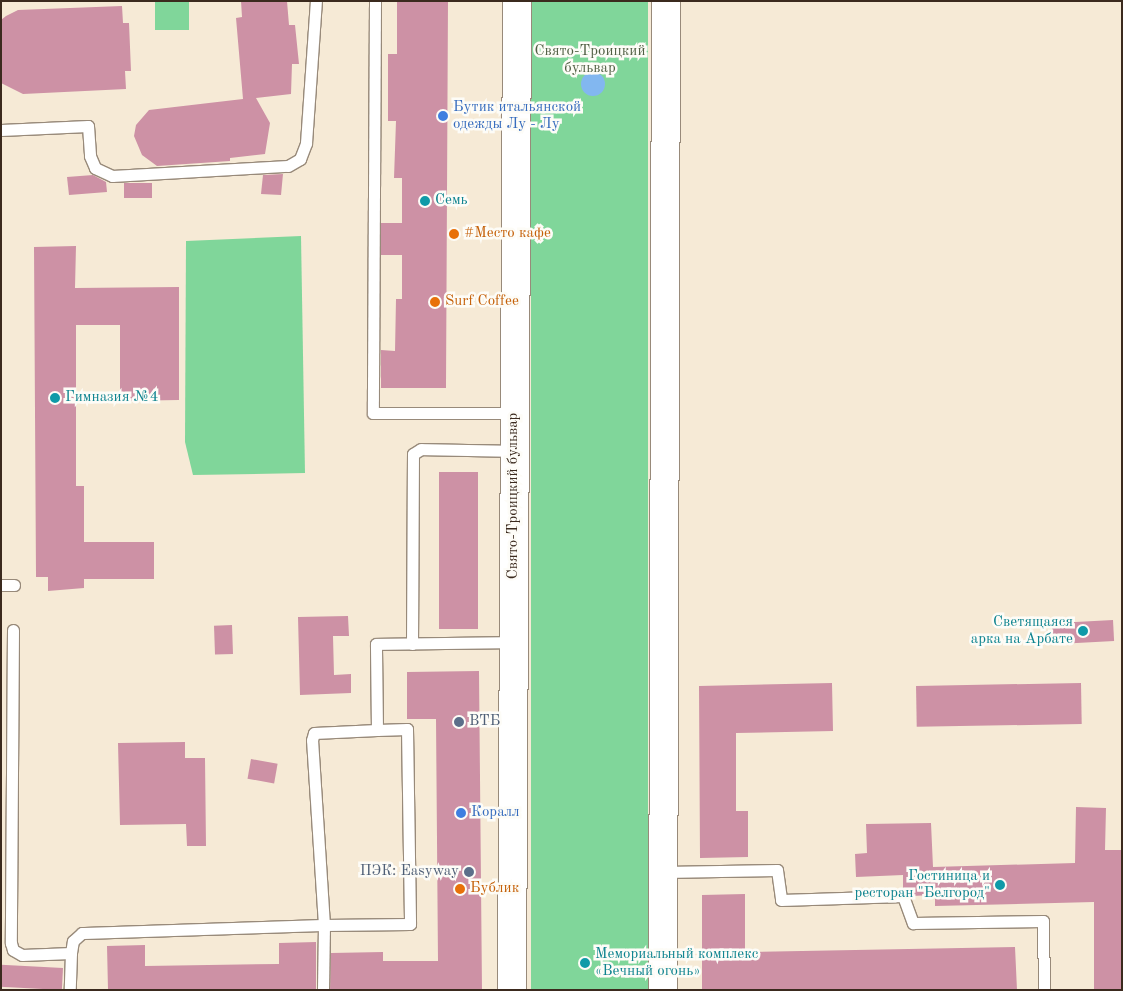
<!DOCTYPE html>
<meta charset="utf-8">
<style>
body{margin:0}
#map{position:relative;width:1123px;height:991px;overflow:hidden;background:#f6ead6;font-family:"Old Standard TT",serif}
div>[style]{position:absolute}
[style*='--x']{left:calc(var(--x)*1px);top:calc(var(--y)*1px);width:calc(var(--w)*1px);rotate:calc(var(--a)*1deg)}
.green>*{inset:0;background:#80d69a;transform-origin:0 0}
.water>*{inset:0;background:#82b7f0}
.round{border-radius:50%}
.building>*{inset:0;background:#cd91a5;transform-origin:0 0}
.roads{filter:drop-shadow(1px 0 #988a7a) drop-shadow(-1px 0 #988a7a) drop-shadow(0 1px #988a7a) drop-shadow(0 -1px #988a7a)}
.lane>*{height:11px;margin:-5.5px;padding:0 5.5px;transform-origin:5.5px;border-radius:5.5px;background:#fff}
.secondary>*{height:28px;margin:-14px;padding:0 14px;transform-origin:14px;border-radius:14px;background:#fff}
.dots>*{width:14px;height:14px;translate:-50% -50%;box-sizing:border-box;border:2px solid #fdfcf7;border-radius:50%}
span{translate:-50% -50%;white-space:nowrap;text-align:center;line-height:1.15;-webkit-text-stroke:5px #fdfcf7;paint-order:stroke}
.park-label{font-size:15px;color:#505e43}
.shop-label{font-size:15px;color:#366cbe}
.left{translate:0 -50%;text-align:left}
.culture-label{font-size:15px;color:#0d838f}
.right{translate:-100% -50%;text-align:right}
.food-label{font-size:15px;color:#c56008}
.street-label{font-size:15px;color:#3b2a1e}
.service-label{font-size:15px;color:#4e5e75}
.frame{position:absolute;inset:0;border:2px solid #3b2a1e;pointer-events:none}
</style>
<div id="map">
<div class="green">
<i style="left:155px;top:1px;width:34px;height:29px"></i>
<i style="left:531px;top:1px;width:117px;height:989px"></i>
<i style="clip-path:polygon(301px 236px,305px 473px,193px 475px,185px 442px,186px 241px)"></i>
</div>
<div class="water">
<i class="round" style="left:581px;top:72px;width:24px;height:24px"></i>
</div>
<div class="building">
<i style="clip-path:polygon(241px 1px,287px 1px,289px 25px,295px 25px,299px 64px,292px 64px,291px 94px,256px 98px,270px 123px,265px 154px,230px 158px,230px 161px,157px 166px,142px 155px,134px 136px,136px 125px,149px 110px,243px 99px,236px 18px,242px 17px)"></i>
<i style="clip-path:polygon(397px 1px,448px 1px,446px 388px,381px 388px,381px 350px,395px 351px,396px 299px,402px 299px,402px 255px,381px 255px,381px 223px,402px 223px,402px 178px,394px 178px,396px 121px,388px 121px,388px 54px,397px 54px)"></i>
<i style="clip-path:polygon(122px 6px,123px 23px,129px 23px,131px 71px,125px 71px,126px 89px,23px 94px,1px 83px,1px 20px,6px 16px,18px 10px)"></i>
<i style="clip-path:polygon(283px 174px,281px 195px,261px 194px,263px 175px)"></i>
<i style="clip-path:polygon(93px 175px,106px 182px,107px 192px,69px 195px,67px 177px)"></i>
<i style="left:124px;top:183px;width:28px;height:15px"></i>
<i style="clip-path:polygon(76px 246px,75px 288px,179px 287px,179px 400px,120px 401px,120px 325px,76px 325px,76px 486px,84px 486px,84px 542px,154px 542px,154px 579px,84px 579px,84px 588px,48px 591px,48px 577px,36px 577px,34px 247px)"></i>
<i style="left:439px;top:472px;width:39px;height:157px"></i>
<i style="clip-path:polygon(348px 616px,349px 636px,333px 636px,334px 675px,351px 674px,351px 693px,300px 695px,298px 617px)"></i>
<i style="left:1113px;top:620px;width:21px;height:61px;rotate:87deg"></i>
<i style="left:232px;top:625px;width:29px;height:18px;rotate:88deg"></i>
<i style="clip-path:polygon(479px 671px,482px 990px,330px 990px,331px 953px,383px 952px,383px 961px,438px 961px,436px 719px,407px 719px,407px 672px)"></i>
<i style="clip-path:polygon(832px 683px,833px 731px,736px 733px,736px 811px,748px 811px,748px 857px,700px 858px,699px 686px)"></i>
<i style="left:1081px;top:683px;width:41px;height:165px;rotate:89deg"></i>
<i style="clip-path:polygon(185px 742px,185px 758px,205px 758px,206px 846px,187px 846px,186px 824px,120px 825px,118px 743px)"></i>
<i style="left:251px;top:759px;width:27px;height:20px;rotate:10deg"></i>
<i style="clip-path:polygon(1076px 807px,1106px 808px,1105px 850px,1122px 850px,1122px 990px,1094px 990px,1094px 902px,935px 906px,935px 895px,911px 896px,903px 889px,903px 875px,856px 877px,855px 854px,867px 853px,866px 824px,931px 823px,933px 867px,1075px 863px)"></i>
<i style="clip-path:polygon(745px 894px,745px 952px,1015px 947px,1017px 990px,702px 990px,702px 895px)"></i>
<i style="clip-path:polygon(316px 942px,316px 990px,108px 990px,107px 946px,145px 945px,145px 966px,279px 964px,279px 943px)"></i>
<i style="left:63px;top:968px;width:22px;height:62px;rotate:93deg"></i>
</div>
<div class="roads">
<div class="lane">
<i style="--x:375;--y:1;--w:412;--a:90.3"></i>
<i style="--x:373;--y:413;--w:141;--a:0"></i>
<i style="--x:1;--y:130;--w:87;--a:-2.6"></i>
<i style="--x:88;--y:126;--w:30;--a:86"></i>
<i style="--x:90;--y:156;--w:13;--a:67"></i>
<i style="--x:95;--y:168;--w:19;--a:25"></i>
<i style="--x:112;--y:176;--w:176;--a:-3.3"></i>
<i style="--x:288;--y:166;--w:14;--a:-30"></i>
<i style="--x:300;--y:159;--w:17;--a:-69"></i>
<i style="--x:306;--y:143;--w:142;--a:-86"></i>
<i style="--x:1;--y:585;--w:13;--a:0"></i>
<i style="--x:13;--y:630;--w:313;--a:90.4"></i>
<i style="--x:11;--y:943;--w:7;--a:74"></i>
<i style="--x:13;--y:950;--w:10;--a:29"></i>
<i style="--x:22;--y:955;--w:49;--a:-2.3"></i>
<i style="--x:71;--y:953;--w:37;--a:92"></i>
<i style="--x:412;--y:644;--w:190;--a:-89.7"></i>
<i style="--x:413;--y:454;--w:9;--a:-32"></i>
<i style="--x:421;--y:449;--w:93;--a:1.2"></i>
<i style="--x:377;--y:730;--w:30;--a:-2"></i>
<i style="--x:407;--y:729;--w:195;--a:89.1"></i>
<i style="--x:410;--y:924;--w:86;--a:179.3"></i>
<i style="--x:324;--y:925;--w:185;--a:-93.7"></i>
<i style="--x:312;--y:740;--w:7;--a:-74"></i>
<i style="--x:314;--y:733;--w:63;--a:-2.7"></i>
<i style="--x:377;--y:730;--w:86;--a:-90.7"></i>
<i style="--x:376;--y:644;--w:138;--a:-0.8"></i>
<i style="--x:664;--y:872;--w:113;--a:-1"></i>
<i style="--x:777;--y:870;--w:30;--a:82"></i>
<i style="--x:781;--y:900;--w:122;--a:-1.9"></i>
<i style="--x:903;--y:896;--w:29;--a:70"></i>
<i style="--x:913;--y:923;--w:130;--a:-0.9"></i>
<i style="--x:1043;--y:921;--w:69;--a:89.2"></i>
<i style="--x:71;--y:953;--w:12;--a:-81"></i>
<i style="--x:73;--y:941;--w:12;--a:-42"></i>
<i style="--x:82;--y:933;--w:242;--a:-1.9"></i>
<i style="--x:324;--y:925;--w:65;--a:90.9"></i>
</div>
<div class="secondary">
<i style="--x:512;--y:990;--w:989;--a:-89.71"></i>
<i style="--x:663;--y:990;--w:989;--a:-89.83"></i>
</div>
</div>
<div class="dots">
<i style="left:443px;top:116px;background:#3f7fe0"></i>
<i style="left:425px;top:201px;background:#0f9aa8"></i>
<i style="left:454px;top:234px;background:#e8710a"></i>
<i style="left:435px;top:302px;background:#e8710a"></i>
<i style="left:55px;top:398px;background:#0f9aa8"></i>
<i style="left:1083px;top:631px;background:#0f9aa8"></i>
<i style="left:459px;top:722px;background:#5c6f8a"></i>
<i style="left:461px;top:813px;background:#3f7fe0"></i>
<i style="left:469px;top:872px;background:#5c6f8a"></i>
<i style="left:1000px;top:885px;background:#0f9aa8"></i>
<i style="left:460px;top:889px;background:#e8710a"></i>
<i style="left:585px;top:963px;background:#0f9aa8"></i>
</div>
<div class="park-label">
<span style="left:590px;top:60px">Свято-Троицкий<br>бульвар</span>
</div>
<div class="shop-label">
<span class="left" style="left:453px;top:116px">Бутик итальянской<br>одежды Лу - Лу</span>
<span class="left" style="left:471px;top:813px">Коралл</span>
</div>
<div class="culture-label">
<span class="left" style="left:435px;top:201px">Семь</span>
<span class="left" style="left:65px;top:398px">Гимназия №4</span>
<span class="right" style="left:1073px;top:631px">Светящаяся<br>арка на Арбате</span>
<span class="right" style="left:990px;top:885px">Гостиница и<br>ресторан "Белгород"</span>
<span class="left" style="left:595px;top:963px">Мемориальный комплекс<br>«Вечный огонь»</span>
</div>
<div class="food-label">
<span class="left" style="left:464px;top:234px">#Место кафе</span>
<span class="left" style="left:445px;top:302px">Surf Coffee</span>
<span class="left" style="left:470px;top:889px">Бублик</span>
</div>
<div class="street-label">
<span style="left:514px;top:496px;rotate:-90deg">Свято-Троицкий бульвар</span>
</div>
<div class="service-label">
<span class="left" style="left:469px;top:722px">ВТБ</span>
<span class="right" style="left:459px;top:872px">ПЭК: Easyway</span>
</div>
<div class="frame"></div>
</div>
